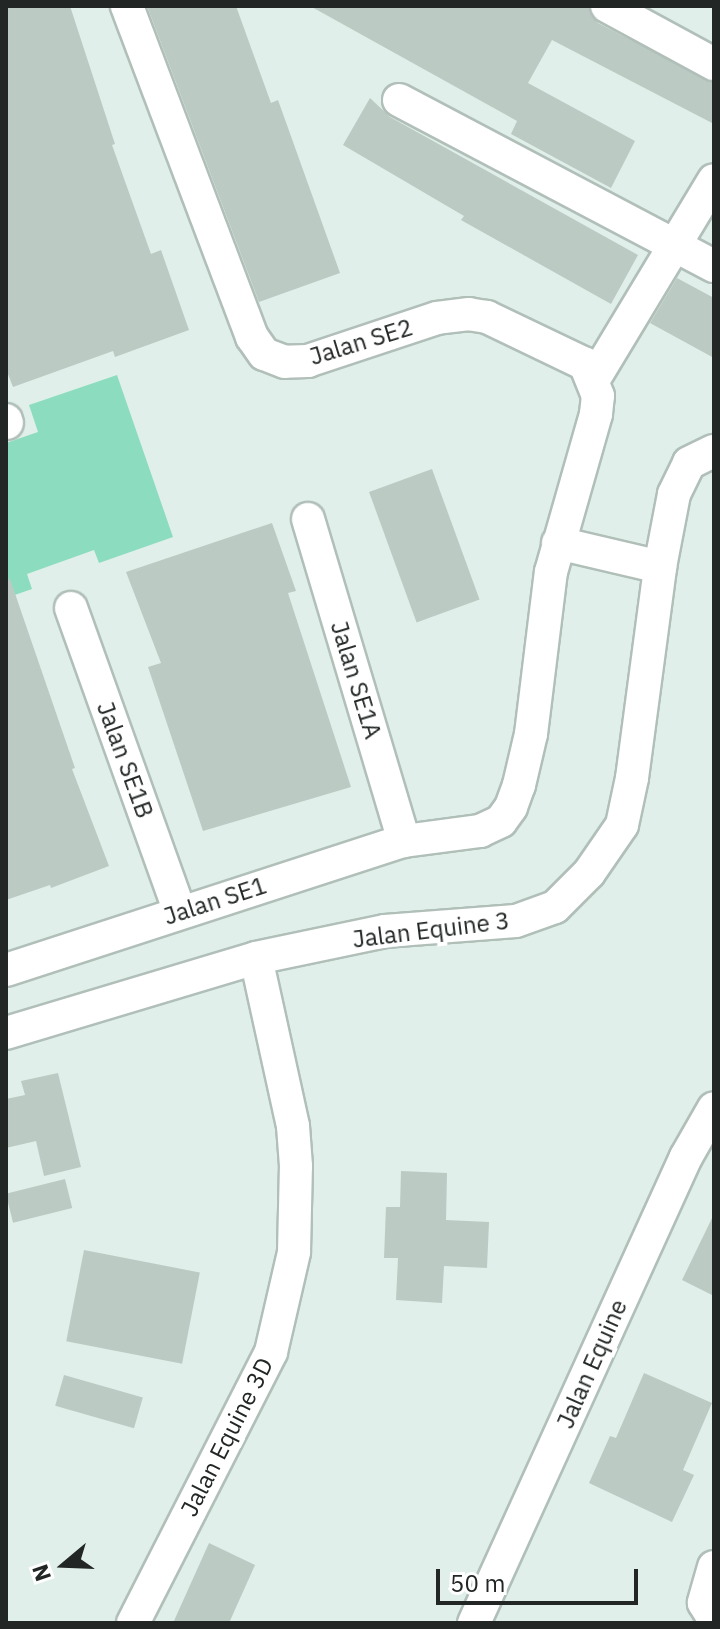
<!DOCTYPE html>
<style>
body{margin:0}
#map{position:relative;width:720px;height:1629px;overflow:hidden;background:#e0efe9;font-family:"IBM Plex Sans",sans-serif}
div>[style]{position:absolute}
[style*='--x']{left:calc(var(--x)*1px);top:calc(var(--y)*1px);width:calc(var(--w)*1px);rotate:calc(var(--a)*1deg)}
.green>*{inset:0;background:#8cddbf}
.building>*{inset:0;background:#bccac4;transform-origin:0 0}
.roads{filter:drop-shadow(2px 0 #b1bfb9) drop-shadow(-2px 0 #b1bfb9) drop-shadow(0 2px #b1bfb9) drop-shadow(0 -2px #b1bfb9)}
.minor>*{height:32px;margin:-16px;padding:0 16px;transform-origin:16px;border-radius:16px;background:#fff}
span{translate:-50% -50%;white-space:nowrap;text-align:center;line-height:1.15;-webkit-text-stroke:8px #fff;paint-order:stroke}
.street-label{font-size:24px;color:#222725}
.frame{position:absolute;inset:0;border:8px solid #222725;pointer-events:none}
.north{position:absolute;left:24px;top:1525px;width:80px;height:80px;-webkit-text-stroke:6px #fff;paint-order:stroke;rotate:251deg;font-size:22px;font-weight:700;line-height:32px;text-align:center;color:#222725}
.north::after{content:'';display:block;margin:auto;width:28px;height:36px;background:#222725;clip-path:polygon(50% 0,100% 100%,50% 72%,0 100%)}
.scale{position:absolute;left:436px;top:1569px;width:202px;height:36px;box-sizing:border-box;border:4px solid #222725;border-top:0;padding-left:10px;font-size:24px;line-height:28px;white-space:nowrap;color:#222725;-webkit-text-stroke:6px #fff;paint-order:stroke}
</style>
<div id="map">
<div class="green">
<i style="clip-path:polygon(117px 375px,173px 537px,99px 563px,94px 550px,27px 574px,32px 589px,6px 598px,6px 443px,38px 432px,29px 405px)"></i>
</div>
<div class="building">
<i style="clip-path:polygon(6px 6px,70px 6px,115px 144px,112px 145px,151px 254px,161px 250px,189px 330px,115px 357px,113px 351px,13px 387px,6px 369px)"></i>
<i style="clip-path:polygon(147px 6px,236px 6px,271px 103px,278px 100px,340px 273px,259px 302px)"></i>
<i style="clip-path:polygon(310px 6px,587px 6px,598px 23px,714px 83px,714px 124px,552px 40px,528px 83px,635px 141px,611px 188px,511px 134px,517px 121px)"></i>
<i style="clip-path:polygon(370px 98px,390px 117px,638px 255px,611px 304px,461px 220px,464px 216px,343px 145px)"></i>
<i style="clip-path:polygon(677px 278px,714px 298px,714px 358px,650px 323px)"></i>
<i style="left:432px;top:469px;width:139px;height:67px;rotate:70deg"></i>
<i style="clip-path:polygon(272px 523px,296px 591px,288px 593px,351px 787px,203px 831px,148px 667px,161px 663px,126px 572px)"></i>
<i style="clip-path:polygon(10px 579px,75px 768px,72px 769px,109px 866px,51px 888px,50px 885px,6px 900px,6px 580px)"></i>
<i style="clip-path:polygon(58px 1073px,81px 1167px,44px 1176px,36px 1141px,6px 1148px,6px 1099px,25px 1095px,21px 1081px)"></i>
<i style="clip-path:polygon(401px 1171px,447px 1173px,446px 1220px,489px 1222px,487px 1268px,444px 1266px,442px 1303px,396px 1300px,398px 1258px,384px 1258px,386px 1207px,400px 1207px)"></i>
<i style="left:65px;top:1179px;width:30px;height:61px;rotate:76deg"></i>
<i style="clip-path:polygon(714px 1214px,714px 1296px,682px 1280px)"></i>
<i style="left:84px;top:1250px;width:118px;height:93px;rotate:11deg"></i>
<i style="clip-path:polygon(644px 1373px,712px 1403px,683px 1470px,694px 1475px,672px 1522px,589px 1483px,610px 1436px,616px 1438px)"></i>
<i style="left:64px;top:1375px;width:82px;height:32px;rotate:16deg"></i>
<i style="clip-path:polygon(209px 1543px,255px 1565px,229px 1623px,173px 1623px)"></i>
</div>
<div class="roads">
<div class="minor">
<i style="--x:607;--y:6;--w:122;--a:28.5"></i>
<i style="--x:399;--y:100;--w:356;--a:27.8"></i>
<i style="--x:594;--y:379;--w:232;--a:-58.9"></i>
<i style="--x:6;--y:420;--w:3;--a:72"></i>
<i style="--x:308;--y:519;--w:336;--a:73.4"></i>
<i style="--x:558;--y:543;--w:105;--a:13.2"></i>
<i style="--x:71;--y:608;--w:323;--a:70.3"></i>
<i style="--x:6;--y:970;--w:418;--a:-18"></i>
<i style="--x:404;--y:841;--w:77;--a:-7.5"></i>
<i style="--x:480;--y:831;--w:23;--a:-25"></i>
<i style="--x:501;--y:821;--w:17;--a:-54"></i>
<i style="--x:511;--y:807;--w:23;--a:-70"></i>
<i style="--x:519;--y:785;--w:52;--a:-76.8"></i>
<i style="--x:531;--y:734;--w:163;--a:-83"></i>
<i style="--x:551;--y:572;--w:164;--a:-74.1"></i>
<i style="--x:596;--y:414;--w:18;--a:-84"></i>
<i style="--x:598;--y:396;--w:35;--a:-112"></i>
<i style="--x:585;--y:364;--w:109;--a:-154.4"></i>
<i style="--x:487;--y:317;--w:18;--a:-171"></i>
<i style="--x:469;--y:314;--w:32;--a:173"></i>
<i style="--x:437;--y:318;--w:136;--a:161.6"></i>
<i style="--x:308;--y:361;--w:23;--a:178"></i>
<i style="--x:285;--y:362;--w:22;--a:-159"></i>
<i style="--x:264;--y:354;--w:21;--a:-125"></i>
<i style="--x:252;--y:337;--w:354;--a:-110.7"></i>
<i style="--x:6;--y:1033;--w:261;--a:-16.7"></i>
<i style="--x:256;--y:958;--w:132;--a:-11.8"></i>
<i style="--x:385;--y:931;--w:131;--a:-4.4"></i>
<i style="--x:516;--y:921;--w:41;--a:-19.7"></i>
<i style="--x:555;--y:907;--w:48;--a:-45"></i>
<i style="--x:589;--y:873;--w:58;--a:-55.5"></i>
<i style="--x:622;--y:825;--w:48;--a:-78"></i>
<i style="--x:632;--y:778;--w:213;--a:-82.4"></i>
<i style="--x:660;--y:567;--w:74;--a:-79.1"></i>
<i style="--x:674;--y:494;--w:34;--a:-64"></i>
<i style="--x:689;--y:463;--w:28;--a:-26"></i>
<i style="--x:714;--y:1567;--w:37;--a:106"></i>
<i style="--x:704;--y:1603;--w:19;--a:58"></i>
<i style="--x:133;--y:1623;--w:304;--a:-63"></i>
<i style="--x:271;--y:1352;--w:103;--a:-77"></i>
<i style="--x:294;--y:1252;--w:86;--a:-88.7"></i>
<i style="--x:296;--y:1166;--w:40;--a:-94.3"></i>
<i style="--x:293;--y:1126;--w:172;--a:-102.4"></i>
<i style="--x:474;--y:1623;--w:512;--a:-65.54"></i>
<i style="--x:686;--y:1157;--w:56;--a:-60.3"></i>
</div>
</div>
<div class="street-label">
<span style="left:361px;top:342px;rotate:-17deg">Jalan SE2</span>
<span style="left:356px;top:680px;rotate:73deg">Jalan SE1A</span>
<span style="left:125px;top:760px;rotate:70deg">Jalan SE1B</span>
<span style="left:215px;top:901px;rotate:-18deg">Jalan SE1</span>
<span style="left:431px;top:930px;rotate:-7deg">Jalan Equine 3</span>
<span style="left:592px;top:1364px;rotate:-66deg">Jalan Equine</span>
<span style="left:227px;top:1437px;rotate:-63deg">Jalan Equine 3D</span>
</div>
<div class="frame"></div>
<div class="north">N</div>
<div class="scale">50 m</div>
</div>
